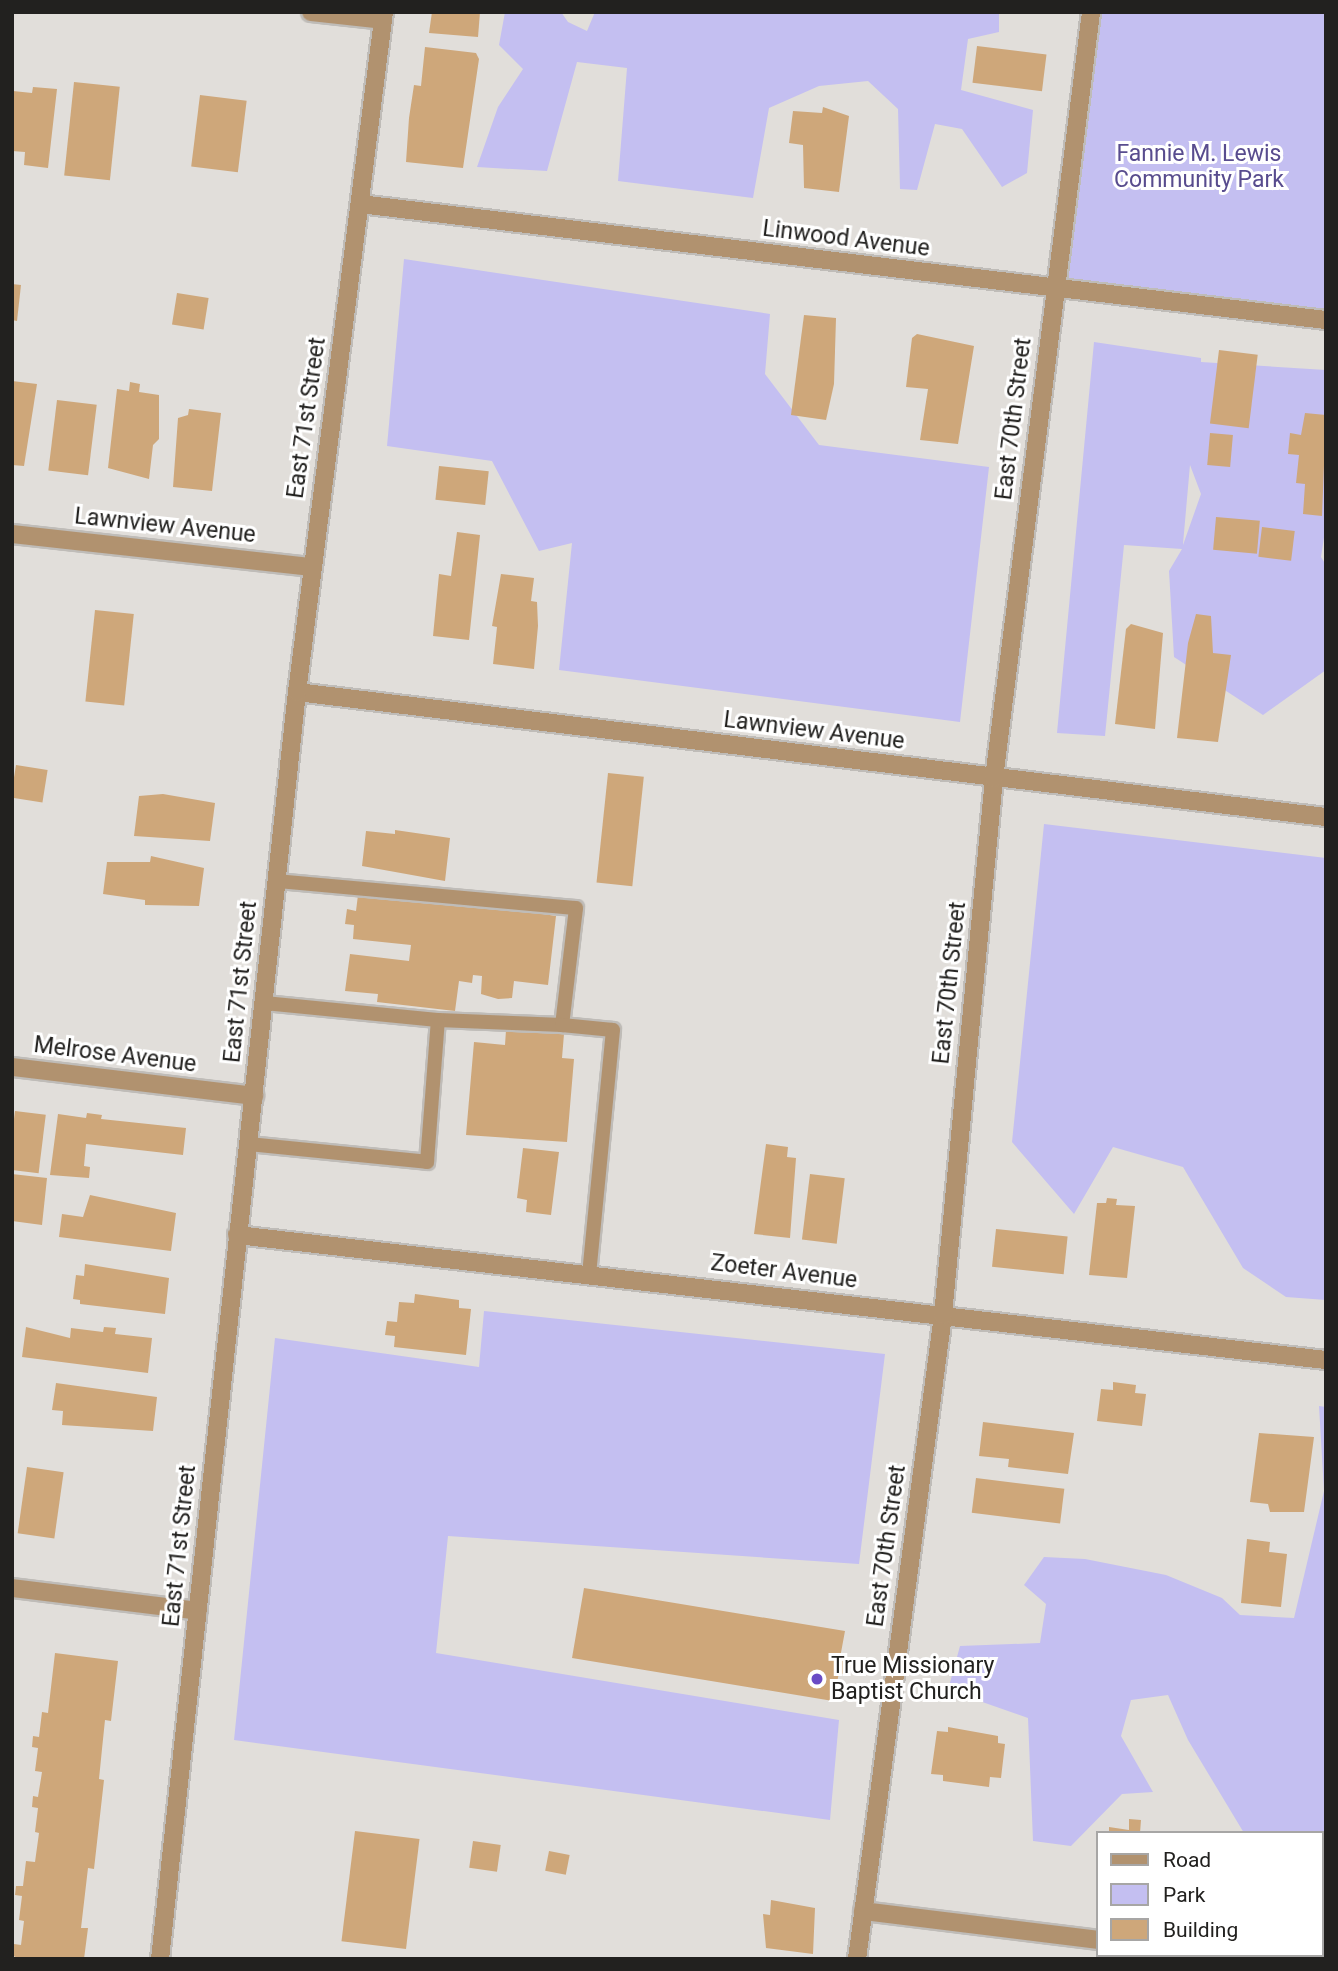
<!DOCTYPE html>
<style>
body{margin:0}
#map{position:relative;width:1338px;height:1971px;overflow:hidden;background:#e1deda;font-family:Roboto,sans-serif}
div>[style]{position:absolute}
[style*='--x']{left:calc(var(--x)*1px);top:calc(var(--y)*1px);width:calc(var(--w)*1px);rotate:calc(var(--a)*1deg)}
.green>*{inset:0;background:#c4bff1}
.building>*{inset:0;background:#cea77a;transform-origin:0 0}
.roads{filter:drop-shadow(2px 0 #bfbcb8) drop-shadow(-2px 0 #bfbcb8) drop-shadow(0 2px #bfbcb8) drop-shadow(0 -2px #bfbcb8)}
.service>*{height:14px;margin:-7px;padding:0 7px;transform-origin:7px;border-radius:7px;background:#b1926f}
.minor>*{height:18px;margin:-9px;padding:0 9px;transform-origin:9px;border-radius:9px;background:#b1926f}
.tertiary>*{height:18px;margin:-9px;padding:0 9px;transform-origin:9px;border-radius:9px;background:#b1926f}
.dots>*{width:19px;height:19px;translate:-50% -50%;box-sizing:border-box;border:4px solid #fff;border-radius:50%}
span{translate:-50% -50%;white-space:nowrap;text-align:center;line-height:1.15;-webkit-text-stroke:6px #fff;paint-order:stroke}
.park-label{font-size:23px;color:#584c8e}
.street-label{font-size:23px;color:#22211f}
.poi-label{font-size:23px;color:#22211f}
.left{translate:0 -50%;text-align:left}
.frame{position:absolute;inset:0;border:14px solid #22211f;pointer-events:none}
.legend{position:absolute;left:1096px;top:1831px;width:228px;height:126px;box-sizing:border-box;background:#fff;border:2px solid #a7a6a5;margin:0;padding:9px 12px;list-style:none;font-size:21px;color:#22211f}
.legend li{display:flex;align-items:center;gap:14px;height:35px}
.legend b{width:35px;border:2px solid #a7a6a5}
</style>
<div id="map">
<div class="green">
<i style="clip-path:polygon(505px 12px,561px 12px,568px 22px,587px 31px,595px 12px,999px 12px,999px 32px,968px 39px,961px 90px,1033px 110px,1027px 173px,1002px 187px,962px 129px,935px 124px,917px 190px,900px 189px,898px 109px,868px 81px,819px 86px,769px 108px,753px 198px,618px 181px,627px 68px,577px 62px,547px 171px,477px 167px,498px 107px,523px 69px,499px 45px)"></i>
<i style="clip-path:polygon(1091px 12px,1326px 12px,1326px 321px,1055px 290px)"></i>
<i style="clip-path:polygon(404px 259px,770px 314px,765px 374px,819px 445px,989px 467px,960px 722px,559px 670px,572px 543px,539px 551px,492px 461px,387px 446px)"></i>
<i style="clip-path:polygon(evenodd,1094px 342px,1201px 358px,1201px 362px,1326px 370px,1326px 524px,1321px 557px,1326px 565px,1326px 670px,1263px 715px,1174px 657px,1169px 571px,1182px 549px,1124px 545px,1105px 736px,1057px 733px,1094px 342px,1190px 465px,1201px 494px,1183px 545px,1183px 544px,1190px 465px)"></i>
<i style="clip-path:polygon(1044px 824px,1326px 858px,1326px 1300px,1286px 1297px,1243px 1268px,1183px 1167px,1113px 1147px,1074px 1214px,1012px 1142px)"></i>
<i style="clip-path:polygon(484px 1311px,885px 1354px,859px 1564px,448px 1536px,436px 1653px,839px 1720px,830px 1820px,234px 1740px,275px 1338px,479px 1367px)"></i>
<i style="clip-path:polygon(1319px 1406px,1326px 1407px,1326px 1852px,1322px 1853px,1322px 1833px,1244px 1833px,1188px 1740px,1168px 1695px,1131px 1700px,1121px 1736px,1153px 1792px,1122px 1794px,1071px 1846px,1033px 1841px,1028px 1718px,948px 1690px,960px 1646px,1040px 1643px,1046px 1604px,1024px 1585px,1044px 1557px,1085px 1559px,1166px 1575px,1222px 1598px,1240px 1615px,1294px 1618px,1324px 1491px)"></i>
</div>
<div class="building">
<i style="clip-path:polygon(432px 12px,480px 12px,478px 37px,429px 33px)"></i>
<i style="left:977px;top:46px;width:70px;height:37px;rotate:7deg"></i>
<i style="clip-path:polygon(425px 47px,476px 53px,479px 59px,463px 168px,406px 162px,409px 118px,414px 85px,421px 86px)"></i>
<i style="left:74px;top:82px;width:46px;height:94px;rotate:6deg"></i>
<i style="clip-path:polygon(33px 87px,57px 89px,48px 168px,24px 165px,25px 152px,12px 151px,13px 91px,32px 93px)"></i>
<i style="left:200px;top:95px;width:47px;height:72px;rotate:7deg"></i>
<i style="clip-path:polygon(823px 107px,849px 116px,839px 192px,804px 188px,803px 145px,789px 143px,793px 111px,822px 113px)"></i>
<i style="clip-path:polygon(12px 284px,21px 285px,17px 321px,12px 320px)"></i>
<i style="left:177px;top:293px;width:32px;height:32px;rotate:9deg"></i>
<i style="clip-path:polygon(804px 315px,836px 318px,834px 384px,826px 420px,791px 415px)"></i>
<i style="clip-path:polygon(917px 334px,974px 346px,958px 444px,920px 440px,928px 389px,906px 387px,912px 338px)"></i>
<i style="left:1219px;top:350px;width:39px;height:74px;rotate:7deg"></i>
<i style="clip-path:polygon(12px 381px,37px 384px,24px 466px,12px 465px)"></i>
<i style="clip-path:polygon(130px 382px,140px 384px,139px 392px,159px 395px,159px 439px,153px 445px,149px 479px,108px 468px,117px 389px,129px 391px)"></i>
<i style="left:57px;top:400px;width:40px;height:71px;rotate:7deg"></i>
<i style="clip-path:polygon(189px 409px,221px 413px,212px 491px,173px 487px,178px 418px,188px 415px)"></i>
<i style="clip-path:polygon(1305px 413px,1326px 415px,1322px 516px,1303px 514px,1305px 484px,1296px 483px,1299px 455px,1288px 454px,1290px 433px,1301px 435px)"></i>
<i style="left:1210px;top:433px;width:23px;height:32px;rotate:5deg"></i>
<i style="left:439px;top:466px;width:50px;height:34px;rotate:6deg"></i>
<i style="left:1216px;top:517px;width:44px;height:33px;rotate:5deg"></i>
<i style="left:1262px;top:527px;width:33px;height:30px;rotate:7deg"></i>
<i style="clip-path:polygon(457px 532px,480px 535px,469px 640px,433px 636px,439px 574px,451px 576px)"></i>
<i style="clip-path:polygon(501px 574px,534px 578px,531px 601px,537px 602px,538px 626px,534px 669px,493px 664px,497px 627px,492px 626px)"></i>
<i style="left:95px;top:610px;width:39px;height:92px;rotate:6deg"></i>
<i style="clip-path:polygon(1196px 614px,1211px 616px,1213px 653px,1231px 655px,1218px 742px,1177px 738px,1188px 643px)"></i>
<i style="clip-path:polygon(1131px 624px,1163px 633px,1155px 729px,1115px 724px,1126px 629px)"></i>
<i style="left:16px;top:765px;width:32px;height:33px;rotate:9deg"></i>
<i style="left:608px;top:773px;width:36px;height:110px;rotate:6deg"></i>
<i style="clip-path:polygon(163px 794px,215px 803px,210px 841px,134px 836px,139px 796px)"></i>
<i style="clip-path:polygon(395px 830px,450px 838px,445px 881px,362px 866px,366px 831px,395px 834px)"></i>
<i style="clip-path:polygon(151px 856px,204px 868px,199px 906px,145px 905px,145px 900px,103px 894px,107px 862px,150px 862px)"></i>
<i style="clip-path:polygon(358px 895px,456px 906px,457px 901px,556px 916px,548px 985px,514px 981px,512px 998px,498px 999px,481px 994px,482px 976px,473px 975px,472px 983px,459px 981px,455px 1011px,377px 1002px,378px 994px,345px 991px,350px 954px,409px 961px,411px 945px,353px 939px,354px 925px,345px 924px,347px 909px,356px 911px)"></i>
<i style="clip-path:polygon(506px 1030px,564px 1034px,562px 1058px,574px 1059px,567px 1142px,466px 1135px,474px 1042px,505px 1045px)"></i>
<i style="left:15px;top:1111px;width:31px;height:59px;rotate:7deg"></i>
<i style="clip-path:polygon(87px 1113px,102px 1115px,101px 1119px,186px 1128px,183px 1155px,86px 1144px,84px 1166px,90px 1167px,89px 1178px,50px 1175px,58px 1114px,86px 1118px)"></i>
<i style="clip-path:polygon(766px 1144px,788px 1147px,787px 1157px,796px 1158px,790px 1238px,754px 1234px)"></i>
<i style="clip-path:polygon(523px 1148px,559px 1152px,551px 1215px,526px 1212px,527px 1200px,517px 1198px)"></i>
<i style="clip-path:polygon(12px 1174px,47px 1178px,42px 1225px,12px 1221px)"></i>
<i style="left:810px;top:1174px;width:35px;height:66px;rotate:7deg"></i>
<i style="clip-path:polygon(90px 1195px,176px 1213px,171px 1251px,59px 1237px,62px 1214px,83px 1217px)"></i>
<i style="clip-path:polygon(1107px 1198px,1117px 1199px,1116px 1205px,1135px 1206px,1127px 1278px,1089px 1275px,1097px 1203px,1106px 1203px)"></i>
<i style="left:996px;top:1229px;width:72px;height:38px;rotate:6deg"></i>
<i style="clip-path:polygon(85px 1264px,169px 1278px,165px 1314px,80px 1304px,80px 1300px,73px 1299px,76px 1275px,84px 1276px)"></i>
<i style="clip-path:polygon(415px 1294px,459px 1300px,459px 1308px,471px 1309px,466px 1355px,394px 1347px,395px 1336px,385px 1335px,387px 1321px,397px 1322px,399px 1302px,414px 1303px)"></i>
<i style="clip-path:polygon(26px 1327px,70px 1338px,71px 1328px,103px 1332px,104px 1327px,116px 1328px,115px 1334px,152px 1338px,148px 1373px,22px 1357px)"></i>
<i style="clip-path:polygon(1113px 1382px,1136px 1385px,1135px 1393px,1146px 1394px,1142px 1426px,1097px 1421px,1101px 1389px,1113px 1390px)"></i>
<i style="clip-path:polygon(56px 1383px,157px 1397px,153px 1431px,62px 1425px,63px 1411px,52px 1410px)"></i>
<i style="clip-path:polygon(983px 1422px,1074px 1433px,1068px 1474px,1008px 1467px,1009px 1459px,979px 1456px)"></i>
<i style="clip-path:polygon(1259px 1433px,1314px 1437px,1304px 1512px,1270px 1512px,1268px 1504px,1250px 1502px)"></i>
<i style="left:27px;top:1467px;width:37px;height:67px;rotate:8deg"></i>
<i style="left:976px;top:1478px;width:89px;height:35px;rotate:7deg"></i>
<i style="clip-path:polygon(1247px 1539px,1270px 1542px,1269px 1552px,1287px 1554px,1281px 1607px,1241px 1603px)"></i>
<i style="clip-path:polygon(584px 1588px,845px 1631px,840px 1658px,853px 1660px,849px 1675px,839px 1673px,833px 1701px,572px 1658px)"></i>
<i style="clip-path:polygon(55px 1653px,118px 1661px,111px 1721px,105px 1720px,102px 1749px,99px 1779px,104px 1780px,94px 1869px,88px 1868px,81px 1928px,88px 1928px,84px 1959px,19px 1959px,12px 1955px,14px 1944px,21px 1945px,24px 1921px,19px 1920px,22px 1896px,15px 1895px,16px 1886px,23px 1886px,26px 1861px,35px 1862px,39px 1833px,35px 1832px,38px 1808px,32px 1807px,33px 1796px,38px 1797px,42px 1772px,35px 1771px,38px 1748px,32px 1747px,33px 1736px,39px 1737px,42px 1712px,48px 1713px)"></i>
<i style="clip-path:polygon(948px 1727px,998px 1736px,998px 1743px,1005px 1744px,1001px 1778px,990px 1777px,989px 1787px,943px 1781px,943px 1775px,931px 1774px,937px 1731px,948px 1732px)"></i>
<i style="clip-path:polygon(1129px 1819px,1141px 1820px,1140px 1833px,1109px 1833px,1109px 1827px,1129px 1830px)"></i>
<i style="left:355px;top:1831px;width:65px;height:111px;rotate:7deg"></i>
<i style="left:473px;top:1841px;width:28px;height:27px;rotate:8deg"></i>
<i style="left:549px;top:1851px;width:21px;height:20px;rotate:11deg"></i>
<i style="clip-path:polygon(771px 1900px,815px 1908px,813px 1954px,766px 1948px,763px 1914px,770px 1915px)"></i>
</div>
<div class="roads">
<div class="service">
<i style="--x:277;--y:881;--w:300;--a:5.2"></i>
<i style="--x:576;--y:908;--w:118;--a:96.8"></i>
<i style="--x:562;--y:1025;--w:124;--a:-177.7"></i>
<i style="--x:562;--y:1025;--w:51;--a:5.6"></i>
<i style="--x:613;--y:1030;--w:246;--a:95.6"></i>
<i style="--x:248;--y:1144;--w:180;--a:5.7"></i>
<i style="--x:427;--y:1162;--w:142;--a:-85.6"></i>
<i style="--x:438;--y:1020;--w:175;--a:-174.4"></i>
</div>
<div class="minor">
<i style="--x:311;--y:12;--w:72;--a:6.3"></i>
<i style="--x:360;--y:204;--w:973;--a:6.85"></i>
<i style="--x:12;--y:534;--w:302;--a:6.3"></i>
<i style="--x:297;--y:692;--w:1037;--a:6.93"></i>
<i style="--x:12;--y:1067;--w:244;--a:6.8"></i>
<i style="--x:237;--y:1235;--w:1096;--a:6.55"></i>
<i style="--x:12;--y:1588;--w:187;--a:7"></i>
<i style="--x:863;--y:1911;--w:237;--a:7"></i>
<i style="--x:1221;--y:1955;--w:28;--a:8"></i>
<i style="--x:857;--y:1959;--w:650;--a:-82.39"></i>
<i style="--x:943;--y:1315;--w:539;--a:-84.57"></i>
<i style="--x:994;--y:778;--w:772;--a:-82.78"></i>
</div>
<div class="tertiary">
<i style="--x:160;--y:1959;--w:1274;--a:-83.83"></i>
<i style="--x:297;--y:692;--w:686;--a:-82.71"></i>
</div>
</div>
<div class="dots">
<i style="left:817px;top:1679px;background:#6a4bc5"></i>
</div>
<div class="park-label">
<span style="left:1199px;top:167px">Fannie M. Lewis<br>Community Park</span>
</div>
<div class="street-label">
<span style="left:846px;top:239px;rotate:7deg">Linwood Avenue</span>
<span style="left:307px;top:418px;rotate:-82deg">East 71st Street</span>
<span style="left:1014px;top:419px;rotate:-83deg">East 70th Street</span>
<span style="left:165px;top:526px;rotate:6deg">Lawnview Avenue</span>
<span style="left:814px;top:731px;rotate:7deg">Lawnview Avenue</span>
<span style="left:241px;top:982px;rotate:-84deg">East 71st Street</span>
<span style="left:950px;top:983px;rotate:-84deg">East 70th Street</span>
<span style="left:115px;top:1055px;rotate:7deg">Melrose Avenue</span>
<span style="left:784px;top:1272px;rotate:7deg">Zoeter Avenue</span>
<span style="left:180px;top:1546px;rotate:-84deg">East 71st Street</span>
<span style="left:887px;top:1546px;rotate:-82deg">East 70th Street</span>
</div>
<div class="poi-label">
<span class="left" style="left:831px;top:1679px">True Missionary<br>Baptist Church</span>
</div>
<div class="frame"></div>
<ul class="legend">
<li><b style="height:9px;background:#b1926f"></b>Road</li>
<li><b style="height:19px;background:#c4bff1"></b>Park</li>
<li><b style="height:19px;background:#cea77a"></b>Building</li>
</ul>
</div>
